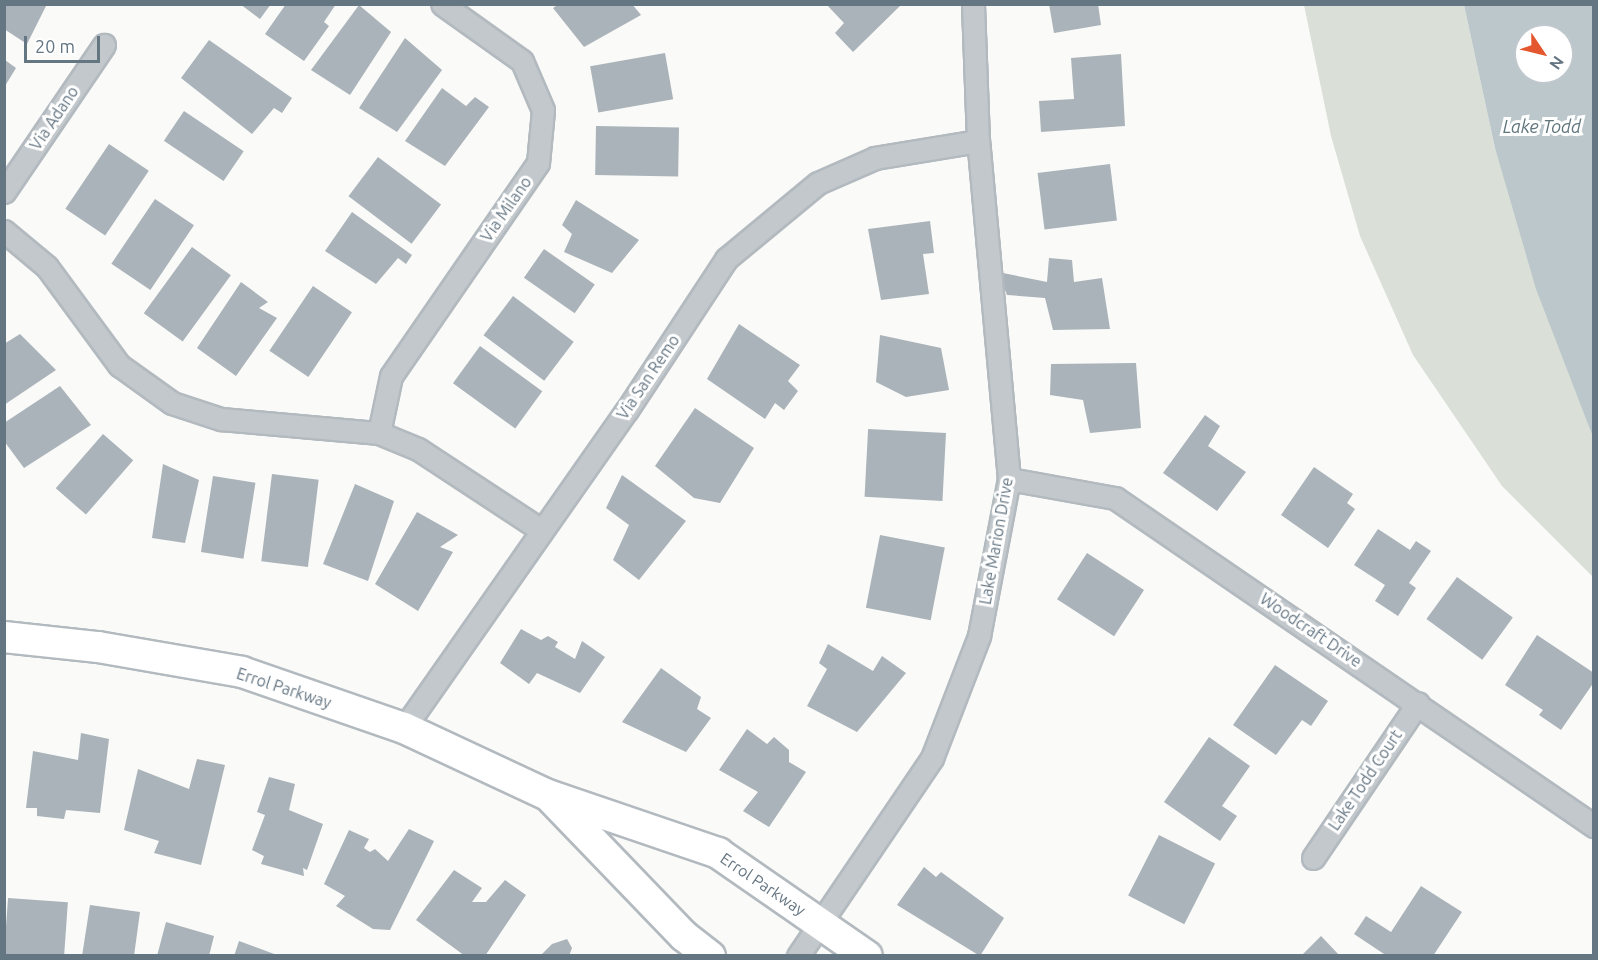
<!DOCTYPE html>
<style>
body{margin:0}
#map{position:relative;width:1598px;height:960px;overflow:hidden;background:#fafaf8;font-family:Ubuntu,sans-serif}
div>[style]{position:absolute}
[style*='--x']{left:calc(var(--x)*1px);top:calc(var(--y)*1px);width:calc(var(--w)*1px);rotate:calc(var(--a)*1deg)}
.green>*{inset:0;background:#dadfd7}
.water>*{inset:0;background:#bbc7cb}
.building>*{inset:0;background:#aab3b9;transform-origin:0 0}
.roads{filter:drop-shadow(2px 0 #b3babf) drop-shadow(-2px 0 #b3babf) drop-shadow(0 2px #b3babf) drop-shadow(0 -2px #b3babf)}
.street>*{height:21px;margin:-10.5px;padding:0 10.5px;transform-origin:10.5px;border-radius:10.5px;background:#c3c8cc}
.secondary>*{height:30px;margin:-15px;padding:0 15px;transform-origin:15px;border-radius:15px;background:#fff}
span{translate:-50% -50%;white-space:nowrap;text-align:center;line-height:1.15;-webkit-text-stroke:6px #fff;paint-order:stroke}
.street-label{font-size:16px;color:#657683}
.water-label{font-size:18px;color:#60757c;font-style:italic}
.frame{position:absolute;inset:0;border:6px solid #657683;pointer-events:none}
.north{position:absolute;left:1514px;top:24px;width:60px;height:60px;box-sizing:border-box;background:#fff;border:2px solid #c1c8cd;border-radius:50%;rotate:125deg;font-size:16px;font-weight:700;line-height:24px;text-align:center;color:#657683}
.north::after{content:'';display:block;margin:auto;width:21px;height:27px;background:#e4572e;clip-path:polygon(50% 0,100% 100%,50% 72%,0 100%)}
.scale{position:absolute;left:24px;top:36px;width:76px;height:27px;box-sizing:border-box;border:3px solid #657683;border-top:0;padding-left:8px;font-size:18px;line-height:21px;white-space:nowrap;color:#657683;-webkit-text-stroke:4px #fff;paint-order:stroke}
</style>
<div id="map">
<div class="green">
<i style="clip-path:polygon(1304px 5px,1464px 5px,1495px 148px,1593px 437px,1593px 577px,1502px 486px,1413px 355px,1360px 236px,1331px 136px)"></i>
</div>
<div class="water">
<i style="clip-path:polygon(evenodd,1464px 5px,1593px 5px,1593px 437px,1536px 289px,1495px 148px,1464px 5px,1526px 36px,1562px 36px,1562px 72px,1526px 72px,1526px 36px)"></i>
</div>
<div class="building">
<i style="clip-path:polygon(4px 4px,47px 4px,27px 44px,4px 29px)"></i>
<i style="clip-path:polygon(240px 4px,271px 4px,260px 19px)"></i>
<i style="clip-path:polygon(286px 4px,336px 4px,324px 22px,329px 26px,304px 61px,265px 34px)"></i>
<i style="clip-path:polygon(559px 4px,632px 4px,641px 15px,584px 47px,553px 8px)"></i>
<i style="clip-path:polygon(826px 4px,902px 4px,853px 52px,835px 33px,844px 23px)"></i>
<i style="clip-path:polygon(1049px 4px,1098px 4px,1101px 25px,1054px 33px)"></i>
<i style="clip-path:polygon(359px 5px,391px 32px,350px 95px,311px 70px)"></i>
<i style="clip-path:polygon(405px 38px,442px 70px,397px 132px,359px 108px)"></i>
<i style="clip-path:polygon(209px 40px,292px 98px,282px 113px,274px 108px,252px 134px,181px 78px)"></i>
<i style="left:665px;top:53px;width:47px;height:76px;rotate:80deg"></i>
<i style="clip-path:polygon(1121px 54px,1125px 126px,1041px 132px,1039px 101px,1074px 99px,1071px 58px)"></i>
<i style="clip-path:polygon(5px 60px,16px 68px,5px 86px)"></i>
<i style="clip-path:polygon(442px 88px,466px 106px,475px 97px,489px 107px,445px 166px,405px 141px)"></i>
<i style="left:184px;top:111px;width:72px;height:36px;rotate:34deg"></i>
<i style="left:596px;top:126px;width:83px;height:49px;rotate:1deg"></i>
<i style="left:109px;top:144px;width:48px;height:78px;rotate:34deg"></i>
<i style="left:378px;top:157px;width:79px;height:49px;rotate:37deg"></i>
<i style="left:1110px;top:164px;width:57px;height:73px;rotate:83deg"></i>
<i style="left:155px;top:199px;width:47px;height:78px;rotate:34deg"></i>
<i style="clip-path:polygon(576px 200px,639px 240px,612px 273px,564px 252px,572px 234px,562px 225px)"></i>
<i style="clip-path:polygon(352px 212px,412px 255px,406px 264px,398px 258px,376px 284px,325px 251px)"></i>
<i style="clip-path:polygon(930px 221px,934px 253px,923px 254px,929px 294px,881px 300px,868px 229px)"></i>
<i style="left:192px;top:247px;width:48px;height:82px;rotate:36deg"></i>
<i style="left:544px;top:249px;width:62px;height:35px;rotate:35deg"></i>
<i style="clip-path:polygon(1049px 258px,1072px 260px,1074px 282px,1102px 278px,1110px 329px,1053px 330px,1045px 298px,1007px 295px,998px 272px,1047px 282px)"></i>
<i style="clip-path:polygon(241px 282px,268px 302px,259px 308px,277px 318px,236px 376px,197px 348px)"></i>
<i style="left:313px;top:286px;width:47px;height:78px;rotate:34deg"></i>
<i style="left:513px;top:296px;width:76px;height:49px;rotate:37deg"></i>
<i style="clip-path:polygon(739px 324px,800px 365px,788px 381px,798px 391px,784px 410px,775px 403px,765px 419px,707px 379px)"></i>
<i style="clip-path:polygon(20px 334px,56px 370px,4px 405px,4px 344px)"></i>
<i style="clip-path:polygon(880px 335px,941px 348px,949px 390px,906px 397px,876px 382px)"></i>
<i style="left:480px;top:346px;width:77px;height:46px;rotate:36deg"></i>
<i style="clip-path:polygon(1136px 363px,1141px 428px,1090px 433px,1083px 400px,1050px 395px,1051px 364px)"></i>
<i style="clip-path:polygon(60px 386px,91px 425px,24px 468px,4px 441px,4px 423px)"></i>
<i style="clip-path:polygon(695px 408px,754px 448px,720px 503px,694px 498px,655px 466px)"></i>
<i style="clip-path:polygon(1205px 415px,1220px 426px,1208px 446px,1246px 472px,1217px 511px,1163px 473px)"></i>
<i style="left:946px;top:433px;width:68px;height:78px;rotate:93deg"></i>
<i style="left:103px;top:434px;width:40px;height:72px;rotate:41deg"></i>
<i style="clip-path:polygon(163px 464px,199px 480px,185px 543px,152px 538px)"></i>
<i style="clip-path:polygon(1314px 467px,1353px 494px,1347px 503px,1355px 509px,1328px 548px,1281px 515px)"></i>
<i style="left:272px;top:474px;width:47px;height:88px;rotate:7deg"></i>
<i style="clip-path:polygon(622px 475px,686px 521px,639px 580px,613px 560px,629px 525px,606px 508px)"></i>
<i style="left:213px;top:476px;width:43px;height:77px;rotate:9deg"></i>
<i style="clip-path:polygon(355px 484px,394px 501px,368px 581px,323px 564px)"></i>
<i style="clip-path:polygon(417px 512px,458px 535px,440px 547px,453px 552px,418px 611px,375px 584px)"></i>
<i style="clip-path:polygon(1378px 529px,1410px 550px,1416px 541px,1431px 551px,1409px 583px,1416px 588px,1398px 616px,1375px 601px,1385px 585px,1354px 565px)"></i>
<i style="left:880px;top:535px;width:66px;height:74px;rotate:11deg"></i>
<i style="left:1087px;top:553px;width:68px;height:55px;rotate:33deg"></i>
<i style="left:1457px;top:577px;width:69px;height:52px;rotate:36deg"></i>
<i style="clip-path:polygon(521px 629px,541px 640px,548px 636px,558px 642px,555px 647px,575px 659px,582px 641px,605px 657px,580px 693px,537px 673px,529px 684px,500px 663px)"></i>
<i style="clip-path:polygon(1537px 635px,1594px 673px,1594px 682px,1561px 730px,1539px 715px,1543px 710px,1505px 685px)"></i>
<i style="clip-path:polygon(828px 644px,873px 671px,882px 656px,906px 673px,857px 732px,807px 706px,827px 669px,819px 663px)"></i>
<i style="clip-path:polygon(1275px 665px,1328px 701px,1311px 726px,1302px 720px,1276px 755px,1233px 725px)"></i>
<i style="clip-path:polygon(661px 668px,701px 697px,697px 709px,711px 718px,686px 752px,622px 722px)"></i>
<i style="clip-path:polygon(747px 729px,767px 744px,774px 737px,789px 750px,789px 762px,806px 772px,769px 827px,743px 811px,758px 792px,719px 770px)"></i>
<i style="clip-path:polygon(81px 733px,109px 739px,100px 813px,66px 810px,64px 819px,37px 816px,37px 808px,26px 808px,33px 751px,78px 760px)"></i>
<i style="clip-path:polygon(1209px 737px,1250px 766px,1222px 806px,1237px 816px,1220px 841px,1164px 802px)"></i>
<i style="clip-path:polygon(197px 759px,225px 765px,201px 865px,154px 853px,159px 841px,124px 830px,138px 769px,189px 789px)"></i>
<i style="clip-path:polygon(269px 777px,295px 784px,289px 810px,323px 824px,307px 870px,303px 868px,304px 876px,261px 864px,264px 856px,252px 850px,265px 815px,257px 812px)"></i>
<i style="clip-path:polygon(409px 829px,434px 841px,390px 930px,373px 929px,336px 906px,345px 896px,324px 884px,349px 830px,369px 839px,364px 848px,370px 852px,375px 849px,388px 861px)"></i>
<i style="left:1159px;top:835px;width:63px;height:68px;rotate:27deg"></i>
<i style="clip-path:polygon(924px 867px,936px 877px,941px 872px,1004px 918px,980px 956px,897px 905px)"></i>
<i style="clip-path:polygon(454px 870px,482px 888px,472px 902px,486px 902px,505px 880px,526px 895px,485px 956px,465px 956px,416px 920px)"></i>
<i style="clip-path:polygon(1421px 886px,1462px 912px,1433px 956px,1387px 956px,1354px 934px,1366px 916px,1391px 932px)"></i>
<i style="left:8px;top:898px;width:60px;height:58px;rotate:4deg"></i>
<i style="clip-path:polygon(90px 905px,140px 912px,134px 956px,82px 956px)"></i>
<i style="clip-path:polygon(166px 922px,214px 936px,209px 956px,157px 956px)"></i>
<i style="clip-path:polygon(1321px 936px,1340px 956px,1301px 956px)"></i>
<i style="clip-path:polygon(567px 939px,572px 948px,569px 956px,540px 956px,552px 944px)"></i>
<i style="clip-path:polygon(239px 941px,277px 955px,277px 956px,234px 956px)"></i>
</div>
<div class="roads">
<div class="street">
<i style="--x:4;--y:192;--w:178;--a:-55.8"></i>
<i style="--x:4;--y:231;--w:56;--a:39.9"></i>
<i style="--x:47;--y:267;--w:122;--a:53.7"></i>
<i style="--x:119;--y:365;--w:65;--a:35.6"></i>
<i style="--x:172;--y:403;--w:52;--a:18.1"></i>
<i style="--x:221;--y:419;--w:159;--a:5.1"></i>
<i style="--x:379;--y:433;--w:42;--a:22.3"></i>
<i style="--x:418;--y:449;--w:146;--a:33.3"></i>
<i style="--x:379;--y:433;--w:58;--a:-78.1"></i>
<i style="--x:391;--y:376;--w:259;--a:-55.4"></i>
<i style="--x:538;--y:163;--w:53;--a:-84.6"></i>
<i style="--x:543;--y:110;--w:53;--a:-113.2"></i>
<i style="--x:522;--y:61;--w:98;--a:-144.5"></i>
<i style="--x:1009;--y:479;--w:108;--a:10.2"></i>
<i style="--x:1115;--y:498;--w:581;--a:34.4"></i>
<i style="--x:404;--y:728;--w:388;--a:-55"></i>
<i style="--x:627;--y:410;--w:181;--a:-56.7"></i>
<i style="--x:726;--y:259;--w:119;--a:-39.6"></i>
<i style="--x:818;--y:183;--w:62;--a:-23.7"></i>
<i style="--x:875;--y:158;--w:104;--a:-9.4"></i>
<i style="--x:1313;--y:858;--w:187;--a:-55.9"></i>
<i style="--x:798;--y:956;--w:239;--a:-55.9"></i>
<i style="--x:932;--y:758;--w:131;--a:-68.9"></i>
<i style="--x:979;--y:636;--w:160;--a:-79.2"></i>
<i style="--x:1009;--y:479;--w:339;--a:-95.2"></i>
<i style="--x:978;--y:141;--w:137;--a:-92.1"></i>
</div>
<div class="secondary">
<i style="--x:4;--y:637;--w:95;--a:6.1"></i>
<i style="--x:98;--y:647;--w:146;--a:9.8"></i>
<i style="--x:242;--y:672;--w:171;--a:19.1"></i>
<i style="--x:404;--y:728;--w:159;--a:25"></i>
<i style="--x:548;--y:795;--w:180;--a:18.8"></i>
<i style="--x:718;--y:853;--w:181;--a:34.7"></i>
<i style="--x:552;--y:799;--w:190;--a:46.1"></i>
<i style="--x:684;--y:936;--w:33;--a:38"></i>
</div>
</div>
<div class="street-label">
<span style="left:54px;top:118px;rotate:-56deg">Via Adano</span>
<span style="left:506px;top:209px;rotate:-55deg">Via Milano</span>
<span style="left:648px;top:377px;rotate:-56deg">Via San Remo</span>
<span style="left:996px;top:541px;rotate:-80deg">Lake Marion Drive</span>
<span style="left:1311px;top:630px;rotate:34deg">Woodcraft Drive</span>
<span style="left:284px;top:688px;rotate:18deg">Errol Parkway</span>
<span style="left:1365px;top:780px;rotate:-56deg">Lake Todd Court</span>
<span style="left:763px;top:884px;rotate:34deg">Errol Parkway</span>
</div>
<div class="water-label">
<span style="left:1542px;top:126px">Lake Todd</span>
</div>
<div class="frame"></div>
<div class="north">N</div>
<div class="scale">20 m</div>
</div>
